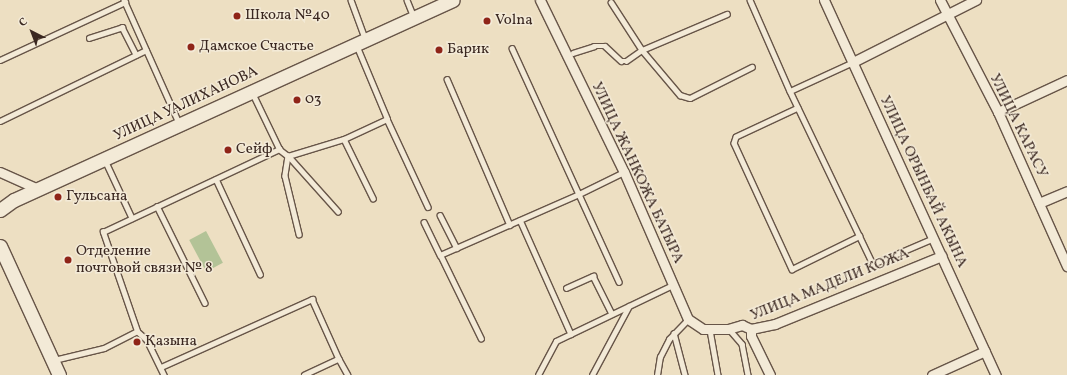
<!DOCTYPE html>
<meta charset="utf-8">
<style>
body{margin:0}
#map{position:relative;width:1067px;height:375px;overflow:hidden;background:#eddfc2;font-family:Vollkorn,serif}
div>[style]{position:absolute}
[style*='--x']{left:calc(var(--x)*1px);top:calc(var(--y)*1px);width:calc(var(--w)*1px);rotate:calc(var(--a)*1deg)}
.green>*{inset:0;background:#b3c397;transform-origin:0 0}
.roads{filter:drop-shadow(1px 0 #675548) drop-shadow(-1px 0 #675548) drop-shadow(0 1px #675548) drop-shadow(0 -1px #675548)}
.lane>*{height:4.5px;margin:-2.25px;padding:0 2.25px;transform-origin:2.25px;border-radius:2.25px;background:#f3ead7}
.street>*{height:9px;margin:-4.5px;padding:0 4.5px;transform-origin:4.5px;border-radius:4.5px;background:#f3ead7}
.secondary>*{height:13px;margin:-6.5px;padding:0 6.5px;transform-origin:6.5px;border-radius:6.5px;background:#f3ead7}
.dots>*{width:11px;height:11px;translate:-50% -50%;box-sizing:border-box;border:2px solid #f3ead7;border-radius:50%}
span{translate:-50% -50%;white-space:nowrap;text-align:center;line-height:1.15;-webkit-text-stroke:3px #f3ead7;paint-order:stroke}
.poi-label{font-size:15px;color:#3a2720}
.left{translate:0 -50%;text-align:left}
.street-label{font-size:15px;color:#3a2720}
.north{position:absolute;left:12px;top:12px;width:40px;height:40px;-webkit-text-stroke:3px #f3ead7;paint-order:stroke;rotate:318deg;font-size:11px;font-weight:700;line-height:16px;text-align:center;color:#3a2720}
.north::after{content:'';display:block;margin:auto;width:14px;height:18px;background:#3a2720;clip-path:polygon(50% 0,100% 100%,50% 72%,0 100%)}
</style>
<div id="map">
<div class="green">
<i style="left:206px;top:231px;width:36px;height:19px;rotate:62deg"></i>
</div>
<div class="roads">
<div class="lane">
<i style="--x:124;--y:0;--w:135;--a:65.9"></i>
<i style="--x:351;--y:0;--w:40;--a:69.8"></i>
<i style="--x:407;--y:0;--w:18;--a:68"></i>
<i style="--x:750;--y:0;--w:99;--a:66.3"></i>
<i style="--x:790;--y:91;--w:69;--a:-24.7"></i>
<i style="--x:611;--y:2;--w:57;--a:57.1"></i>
<i style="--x:642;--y:50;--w:92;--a:-23"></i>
<i style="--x:89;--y:38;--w:35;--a:-18"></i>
<i style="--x:122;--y:27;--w:31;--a:63"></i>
<i style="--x:512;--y:48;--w:257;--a:65.4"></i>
<i style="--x:573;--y:53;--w:22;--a:-18"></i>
<i style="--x:594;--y:46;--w:11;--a:0"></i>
<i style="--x:605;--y:46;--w:22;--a:43"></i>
<i style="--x:621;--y:61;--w:5;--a:0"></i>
<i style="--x:626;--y:61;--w:19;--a:-35"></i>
<i style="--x:642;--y:50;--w:59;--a:49.8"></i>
<i style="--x:680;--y:95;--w:10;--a:17"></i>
<i style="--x:690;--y:98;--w:69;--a:-26.6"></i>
<i style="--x:0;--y:60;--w:138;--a:-24.9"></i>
<i style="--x:447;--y:79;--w:159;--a:66.7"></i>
<i style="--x:790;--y:91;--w:192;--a:64.4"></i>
<i style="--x:873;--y:264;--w:66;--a:-23.1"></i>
<i style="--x:798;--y:108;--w:68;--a:154.9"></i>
<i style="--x:736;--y:137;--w:6;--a:108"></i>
<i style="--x:734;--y:143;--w:139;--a:65.3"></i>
<i style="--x:792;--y:269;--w:75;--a:-26.2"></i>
<i style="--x:387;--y:119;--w:97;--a:65"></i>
<i style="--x:0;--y:121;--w:162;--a:-25.9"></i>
<i style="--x:344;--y:139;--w:66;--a:63.8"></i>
<i style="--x:279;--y:149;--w:11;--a:38"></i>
<i style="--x:288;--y:156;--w:20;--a:99"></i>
<i style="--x:285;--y:176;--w:60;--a:76.4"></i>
<i style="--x:105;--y:160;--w:64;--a:65"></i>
<i style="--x:216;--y:179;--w:105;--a:65.1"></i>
<i style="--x:157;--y:206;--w:108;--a:63.7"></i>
<i style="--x:338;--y:212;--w:75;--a:-131.8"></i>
<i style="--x:288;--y:156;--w:59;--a:-16.9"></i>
<i style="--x:344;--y:139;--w:47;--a:-24.9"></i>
<i style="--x:387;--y:119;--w:80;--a:-112.7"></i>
<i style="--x:440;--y:215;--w:37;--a:63"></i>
<i style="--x:520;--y:220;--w:125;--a:65.9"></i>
<i style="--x:424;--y:222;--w:37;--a:64"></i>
<i style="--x:566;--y:288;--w:30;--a:-24"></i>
<i style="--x:593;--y:276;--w:42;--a:63.4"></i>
<i style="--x:729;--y:329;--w:20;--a:49"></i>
<i style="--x:742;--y:344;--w:32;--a:79"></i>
<i style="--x:710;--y:330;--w:46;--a:79.9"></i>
<i style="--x:137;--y:331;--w:13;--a:42"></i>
<i style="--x:147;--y:340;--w:39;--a:64"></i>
<i style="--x:674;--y:333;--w:43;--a:75.3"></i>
<i style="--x:481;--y:339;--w:93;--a:-116"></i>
<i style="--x:440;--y:255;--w:152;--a:-23.7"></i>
<i style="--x:579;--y:194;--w:50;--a:-26.1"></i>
<i style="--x:339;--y:359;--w:18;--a:61"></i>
<i style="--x:54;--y:360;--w:51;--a:-13.5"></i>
<i style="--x:104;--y:348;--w:37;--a:-27"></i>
<i style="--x:137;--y:331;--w:105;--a:-109"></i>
<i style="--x:103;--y:232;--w:195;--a:-25.2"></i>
<i style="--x:279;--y:149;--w:62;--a:-115.7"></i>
<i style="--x:161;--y:367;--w:166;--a:-24.2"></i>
<i style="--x:312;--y:299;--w:66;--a:65.8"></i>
<i style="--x:339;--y:359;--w:38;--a:155"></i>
<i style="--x:538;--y:375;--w:38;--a:-62"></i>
<i style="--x:556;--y:341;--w:130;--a:-25.6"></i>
<i style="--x:592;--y:375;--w:78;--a:-61.8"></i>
<i style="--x:657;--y:375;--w:18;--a:-81"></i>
<i style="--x:660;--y:357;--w:20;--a:-63"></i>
<i style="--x:669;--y:339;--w:28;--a:-46"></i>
</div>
<div class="street">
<i style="--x:540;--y:0;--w:191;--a:64"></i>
<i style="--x:624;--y:172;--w:160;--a:66.5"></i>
<i style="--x:688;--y:319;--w:18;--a:34"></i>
<i style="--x:703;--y:329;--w:25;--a:0"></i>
<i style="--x:728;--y:329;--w:15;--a:-16"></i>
<i style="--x:742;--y:325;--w:10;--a:24"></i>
<i style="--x:824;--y:0;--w:413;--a:65.4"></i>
<i style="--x:940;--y:0;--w:126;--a:62.6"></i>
<i style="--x:998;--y:112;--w:169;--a:65.9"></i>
<i style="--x:853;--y:62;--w:138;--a:-26.8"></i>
<i style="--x:998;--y:112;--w:76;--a:-24.9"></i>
<i style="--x:0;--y:172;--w:42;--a:24.1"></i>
<i style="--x:1039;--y:203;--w:30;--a:-23"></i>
<i style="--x:770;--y:375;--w:43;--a:-116"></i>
<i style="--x:751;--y:336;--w:7;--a:-90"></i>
<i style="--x:751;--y:329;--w:25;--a:-12"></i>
<i style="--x:775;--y:324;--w:180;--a:-22.2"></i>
<i style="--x:932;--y:375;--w:58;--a:-24.4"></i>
</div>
<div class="secondary">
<i style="--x:0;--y:210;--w:17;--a:-36"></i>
<i style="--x:14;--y:200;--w:482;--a:-24.5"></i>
<i style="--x:0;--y:246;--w:142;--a:65.4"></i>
</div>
</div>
<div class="dots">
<i style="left:237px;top:16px;background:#8f2418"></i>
<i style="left:487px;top:21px;background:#8f2418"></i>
<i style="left:191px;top:47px;background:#8f2418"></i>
<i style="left:439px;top:50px;background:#8f2418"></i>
<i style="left:297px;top:100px;background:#8f2418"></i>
<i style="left:228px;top:150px;background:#8f2418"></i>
<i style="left:58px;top:197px;background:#8f2418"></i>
<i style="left:68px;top:260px;background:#8f2418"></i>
<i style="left:137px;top:342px;background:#8f2418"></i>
</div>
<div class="poi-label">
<span class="left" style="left:245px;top:16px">Школа №40</span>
<span class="left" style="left:495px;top:21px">Volna</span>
<span class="left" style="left:199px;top:47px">Дамское Счастье</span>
<span class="left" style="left:447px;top:50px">Барик</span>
<span class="left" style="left:305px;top:100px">03</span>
<span class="left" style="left:236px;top:150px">Сейф</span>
<span class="left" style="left:66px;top:197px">Гульсана</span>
<span class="left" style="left:76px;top:260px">Отделение<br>почтовой связи № 8</span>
<span class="left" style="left:145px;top:342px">Қазына</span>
</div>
<div class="street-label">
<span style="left:186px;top:104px;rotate:-25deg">УЛИЦА УАЛИХАНОВА</span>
<span style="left:1018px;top:126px;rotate:64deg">УЛИЦА КАРАСУ</span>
<span style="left:637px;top:173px;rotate:65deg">УЛИЦА ЖАНКОЖА БАТЫРА</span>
<span style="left:923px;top:182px;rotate:65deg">УЛИЦА ОРЫНБАЙ АКЫНА</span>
<span style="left:830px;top:285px;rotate:-22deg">УЛИЦА МАДЕЛИ КОЖА</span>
</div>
<div class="north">С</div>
</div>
